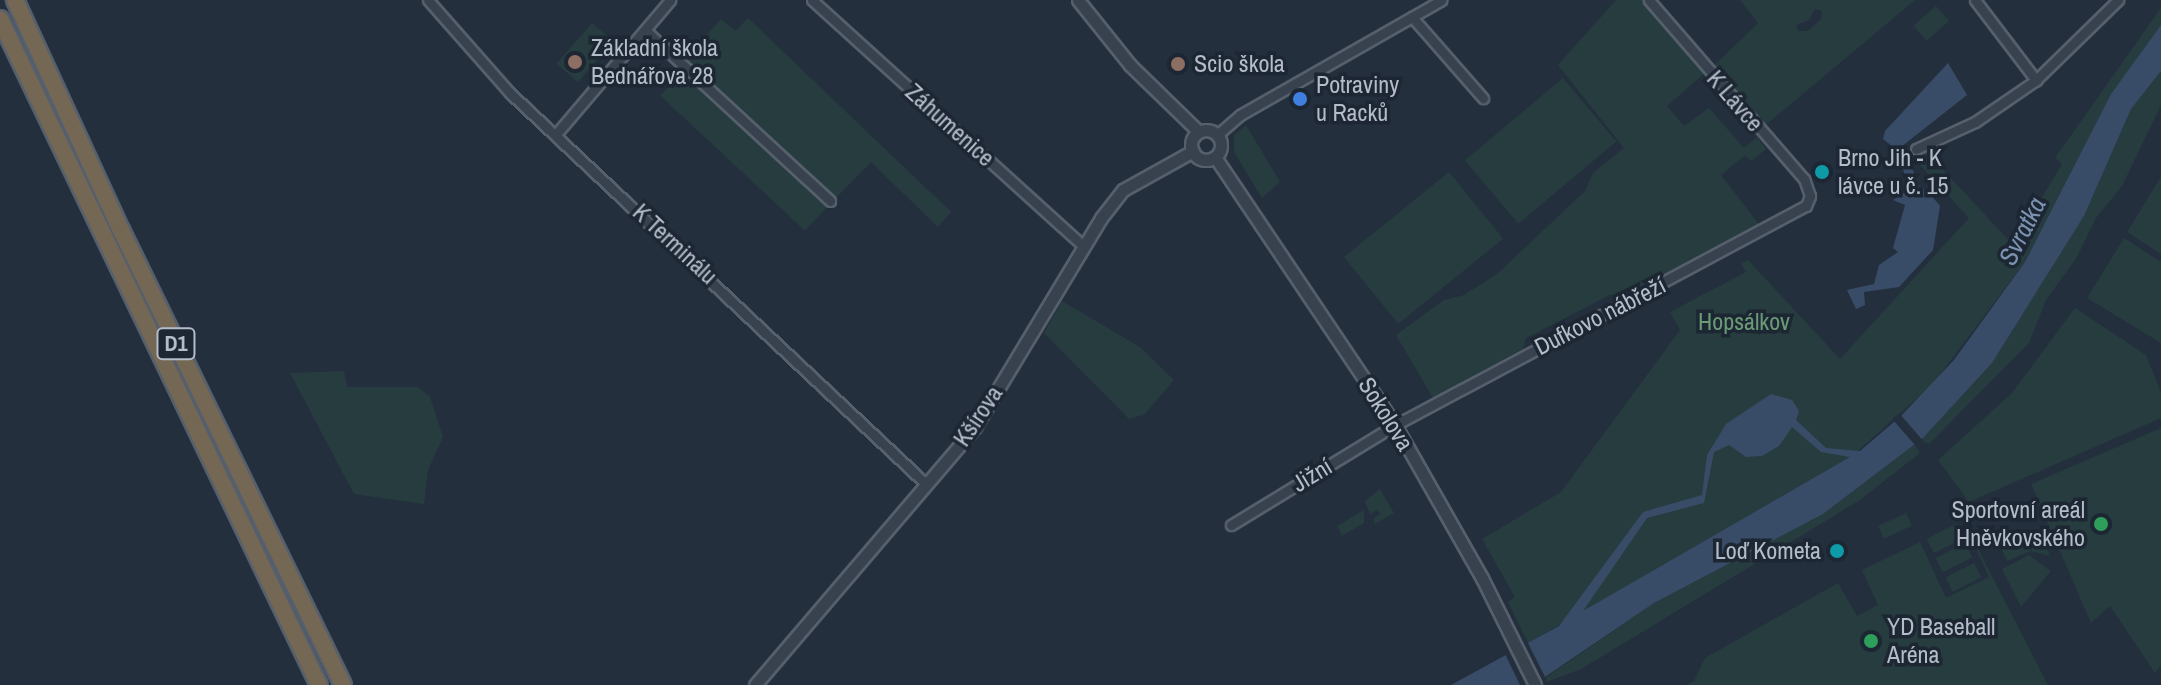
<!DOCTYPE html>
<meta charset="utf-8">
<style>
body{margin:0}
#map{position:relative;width:2161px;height:685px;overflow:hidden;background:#242f3e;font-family:"Archivo Narrow",sans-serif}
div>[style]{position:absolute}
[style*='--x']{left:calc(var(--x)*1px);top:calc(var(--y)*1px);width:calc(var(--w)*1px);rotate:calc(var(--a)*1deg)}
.green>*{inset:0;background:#263c3f;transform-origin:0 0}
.water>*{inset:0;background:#394c67}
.pier>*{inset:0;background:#242f3e;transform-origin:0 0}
.canal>*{height:9px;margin:-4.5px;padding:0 4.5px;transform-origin:4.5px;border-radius:4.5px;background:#394c67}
.roads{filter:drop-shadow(2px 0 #565f6c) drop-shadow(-2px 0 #565f6c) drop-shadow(0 2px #565f6c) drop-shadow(0 -2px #565f6c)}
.minor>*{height:9px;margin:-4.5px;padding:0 4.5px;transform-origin:4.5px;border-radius:4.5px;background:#38414e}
.tertiary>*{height:11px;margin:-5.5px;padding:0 5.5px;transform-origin:5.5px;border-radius:5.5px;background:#38414e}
.tertiary>.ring{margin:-5.5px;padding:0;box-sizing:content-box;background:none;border:11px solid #38414e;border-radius:50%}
.motorway>*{height:16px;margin:-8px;padding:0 8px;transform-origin:8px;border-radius:8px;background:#746855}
.dots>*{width:22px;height:22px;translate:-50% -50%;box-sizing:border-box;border:4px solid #1d2633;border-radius:50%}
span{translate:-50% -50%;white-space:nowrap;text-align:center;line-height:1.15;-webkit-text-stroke:7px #1d2633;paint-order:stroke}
.shield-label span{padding:2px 6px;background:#1d2633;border:2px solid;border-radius:6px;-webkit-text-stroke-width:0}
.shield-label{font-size:22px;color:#b4bcc9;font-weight:700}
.poi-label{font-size:24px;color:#b4bcc9}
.left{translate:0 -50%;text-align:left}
.right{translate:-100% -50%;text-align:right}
.street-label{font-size:24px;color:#b4bcc9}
.park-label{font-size:24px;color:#6b9a76}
.water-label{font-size:26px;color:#7c92b1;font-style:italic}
</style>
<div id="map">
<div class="green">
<i style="clip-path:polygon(1616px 0,1644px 0,1706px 72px,1667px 106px,1684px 126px,1709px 108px,1744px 148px,1757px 137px,1766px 149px,1751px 161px,1745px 155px,1721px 175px,1761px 227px,1633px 293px,1610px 295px,1526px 338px,1523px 349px,1433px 398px,1396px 335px,1444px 300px,1464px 295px,1497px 274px,1585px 191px,1593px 173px,1624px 148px,1558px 65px)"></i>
<i style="clip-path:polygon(evenodd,1740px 0,1915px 0,1767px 124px,1714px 66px,1758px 23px,1740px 0,1815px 9px,1822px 11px,1821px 19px,1808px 31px,1798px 31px,1796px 25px,1809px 20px,1815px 9px)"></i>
<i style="left:1936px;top:6px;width:20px;height:30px;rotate:49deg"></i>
<i style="clip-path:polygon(2161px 8px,2161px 25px,2111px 94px,2025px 262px,1932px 385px,1852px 456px,1528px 643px,1508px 602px,1515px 597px,1482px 539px,1561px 492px,1680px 330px,1670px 312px,1746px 272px,1741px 264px,1748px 260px,1840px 359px,1969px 218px,1909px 153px,1912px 141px,1917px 153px,1924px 149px,2013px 245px,2031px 225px,2028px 221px,2062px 164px,2055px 158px)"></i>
<i style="clip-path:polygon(748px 18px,951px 212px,938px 227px,871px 162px,833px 201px,686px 58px,721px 19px,735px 31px)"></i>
<i style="left:592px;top:23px;width:28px;height:54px;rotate:41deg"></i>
<i style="left:684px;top:70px;width:198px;height:35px;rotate:43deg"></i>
<i style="clip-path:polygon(2161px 71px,2161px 105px,2122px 186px,2096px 218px,2077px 257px,2046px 300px,2029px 343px,1929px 444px,1924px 442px,1922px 439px,1992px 363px,2084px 216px,2131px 109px)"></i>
<i style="left:1563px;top:78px;width:83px;height:128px;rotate:50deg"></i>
<i style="clip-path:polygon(1246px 125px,1280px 182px,1262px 198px,1234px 152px,1234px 135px)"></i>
<i style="left:1449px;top:172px;width:86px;height:135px;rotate:51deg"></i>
<i style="clip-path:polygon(2161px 177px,2161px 254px,2127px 232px)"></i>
<i style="clip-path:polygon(2124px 238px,2161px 262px,2161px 343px,2087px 298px)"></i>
<i style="clip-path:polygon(1062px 301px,1140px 347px,1174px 380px,1145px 414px,1129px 419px,1044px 333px)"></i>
<i style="clip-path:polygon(2075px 308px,2146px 355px,2161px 392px,2161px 418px,1969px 502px,1938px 460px,2012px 393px)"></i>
<i style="clip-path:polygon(344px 371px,347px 387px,418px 387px,430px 397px,443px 437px,428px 470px,424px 504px,354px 494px,290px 373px)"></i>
<i style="clip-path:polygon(2161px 428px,2161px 665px,2155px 673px,2110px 606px,2091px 623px,2031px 484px)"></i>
<i style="clip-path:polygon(1915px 444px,1920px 453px,1860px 500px,1581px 669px,1547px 682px,1545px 678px,1654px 603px,1823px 514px)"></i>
<i style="clip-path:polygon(1380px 489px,1394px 513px,1375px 524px,1373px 519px,1380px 514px,1377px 510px,1370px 514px,1365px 501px)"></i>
<i style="clip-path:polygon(1364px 510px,1364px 523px,1342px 536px,1337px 526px)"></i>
<i style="left:1906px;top:513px;width:14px;height:31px;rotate:65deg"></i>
<i style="clip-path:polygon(1962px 518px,2048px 685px,1686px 685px,1694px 681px,1705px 658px,1838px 583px,1857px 616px,1878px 605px,1862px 570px,1920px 542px,1946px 598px,1989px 577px)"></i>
<i style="left:1956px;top:524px;width:16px;height:33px;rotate:63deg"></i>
<i style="clip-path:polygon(2039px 532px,2050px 556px,2031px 551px,2007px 561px,2000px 546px)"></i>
<i style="left:1965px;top:543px;width:16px;height:33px;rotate:63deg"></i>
<i style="clip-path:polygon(2029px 555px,2051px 571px,2021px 607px,2002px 569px)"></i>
<i style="left:1974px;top:563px;width:16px;height:32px;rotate:63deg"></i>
</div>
<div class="water">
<i style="clip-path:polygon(evenodd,2161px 25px,2161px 71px,2131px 109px,2084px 216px,1992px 363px,1923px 438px,1823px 514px,1654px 603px,1533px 685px,1451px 685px,1559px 626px,1643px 512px,1702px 495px,1707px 455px,1726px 424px,1771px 394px,1792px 400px,1799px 411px,1796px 420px,1826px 448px,1860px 451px,1901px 416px,1954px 360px,2025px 262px,2111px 94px,2161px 25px,1792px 427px,1821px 452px,1850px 457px,1583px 611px,1647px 518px,1704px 503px,1714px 452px,1729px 445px,1746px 457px,1762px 456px,1779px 446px,1792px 427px)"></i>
<i style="clip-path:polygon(1948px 63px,1967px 95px,1897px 150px,1883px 139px,1885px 131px)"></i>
<i style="clip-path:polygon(1913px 187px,1926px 189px,1940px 206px,1933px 250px,1899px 287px,1864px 292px,1865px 305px,1856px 309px,1847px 290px,1874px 284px,1879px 265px,1898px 252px,1893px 248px,1905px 205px,1893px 200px)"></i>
</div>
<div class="pier">
<i style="left:1899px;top:413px;width:38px;height:9px;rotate:49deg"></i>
<i style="clip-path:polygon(1526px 639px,1547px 681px,1541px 685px,1520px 685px,1504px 652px)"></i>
</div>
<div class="canal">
<i style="--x:1900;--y:149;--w:40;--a:69.8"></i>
</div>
<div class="roads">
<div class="minor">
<i style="--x:428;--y:0;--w:124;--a:48.6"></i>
<i style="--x:510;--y:93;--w:572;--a:43.23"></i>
<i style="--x:812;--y:0;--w:367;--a:42.2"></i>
<i style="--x:1975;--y:0;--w:101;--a:52.7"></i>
<i style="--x:1412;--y:17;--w:108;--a:48.8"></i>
<i style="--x:645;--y:30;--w:252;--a:42.7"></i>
<i style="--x:557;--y:133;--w:175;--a:-49.6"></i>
<i style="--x:1217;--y:135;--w:30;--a:-41"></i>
<i style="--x:1240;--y:115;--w:232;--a:-29.7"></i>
<i style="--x:1916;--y:149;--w:65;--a:-24.6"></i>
<i style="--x:1975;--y:122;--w:74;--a:-34.5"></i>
<i style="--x:2036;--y:80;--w:115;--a:-44.3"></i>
<i style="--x:1231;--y:525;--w:192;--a:-31.4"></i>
<i style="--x:1395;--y:425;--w:466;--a:-28.1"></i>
<i style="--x:1806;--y:206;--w:11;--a:-68"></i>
<i style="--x:1810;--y:196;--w:18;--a:-109"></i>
<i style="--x:1804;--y:179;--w:237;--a:-130.9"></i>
</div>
<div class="tertiary">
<i style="--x:1078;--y:0;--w:83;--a:51.3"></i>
<i style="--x:1130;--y:65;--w:96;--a:44.2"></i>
<i class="ring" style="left:1191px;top:130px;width:19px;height:19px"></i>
<i style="--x:1215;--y:157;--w:323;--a:56.1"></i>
<i style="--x:1395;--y:425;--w:176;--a:60.4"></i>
<i style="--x:1482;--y:578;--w:119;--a:63.6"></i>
<i style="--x:755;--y:685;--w:339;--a:-49.5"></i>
<i style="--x:975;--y:427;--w:244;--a:-58.9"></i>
<i style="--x:1101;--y:218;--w:36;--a:-52"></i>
<i style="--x:1123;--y:190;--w:80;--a:-29.1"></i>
</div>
<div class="motorway">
<i style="--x:15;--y:0;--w:253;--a:65.3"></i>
<i style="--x:121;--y:230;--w:506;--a:63.99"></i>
<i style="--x:0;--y:19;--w:738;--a:64.41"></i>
</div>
</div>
<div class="dots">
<i style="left:575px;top:62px;background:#8d6e63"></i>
<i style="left:1178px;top:64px;background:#8d6e63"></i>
<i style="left:1300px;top:99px;background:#3f7fe0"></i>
<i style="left:1822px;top:172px;background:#0f9aa8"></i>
<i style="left:2101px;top:524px;background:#2e9e5b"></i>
<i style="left:1837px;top:551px;background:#0f9aa8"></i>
<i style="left:1871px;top:641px;background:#2e9e5b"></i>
</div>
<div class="shield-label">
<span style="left:176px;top:344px">D1</span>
</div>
<div class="poi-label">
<span class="left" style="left:591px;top:62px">Základní škola<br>Bednářova 28</span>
<span class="left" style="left:1194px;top:64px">Scio škola</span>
<span class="left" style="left:1316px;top:99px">Potraviny<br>u Racků</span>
<span class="left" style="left:1838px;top:172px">Brno Jih - K<br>lávce u č. 15</span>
<span class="right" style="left:2085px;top:524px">Sportovní areál<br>Hněvkovského</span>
<span class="right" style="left:1821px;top:551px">Loď Kometa</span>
<span class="left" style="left:1887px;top:641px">YD Baseball<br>Aréna</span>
</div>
<div class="street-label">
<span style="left:1735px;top:101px;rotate:49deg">K Lávce</span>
<span style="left:950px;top:125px;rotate:42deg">Záhumenice</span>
<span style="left:675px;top:244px;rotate:43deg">K Terminálu</span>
<span style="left:1600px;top:316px;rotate:-27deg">Dufkovo nábřeží</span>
<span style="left:1386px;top:414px;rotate:58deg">Sokolova</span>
<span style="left:978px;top:416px;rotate:-56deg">Kšírova</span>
<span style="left:1312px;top:475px;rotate:-31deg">Jižní</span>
</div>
<div class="park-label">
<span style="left:1744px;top:322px">Hopsálkov</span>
</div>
<div class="water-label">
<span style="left:2022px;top:231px;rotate:-63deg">Svratka</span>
</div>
</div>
